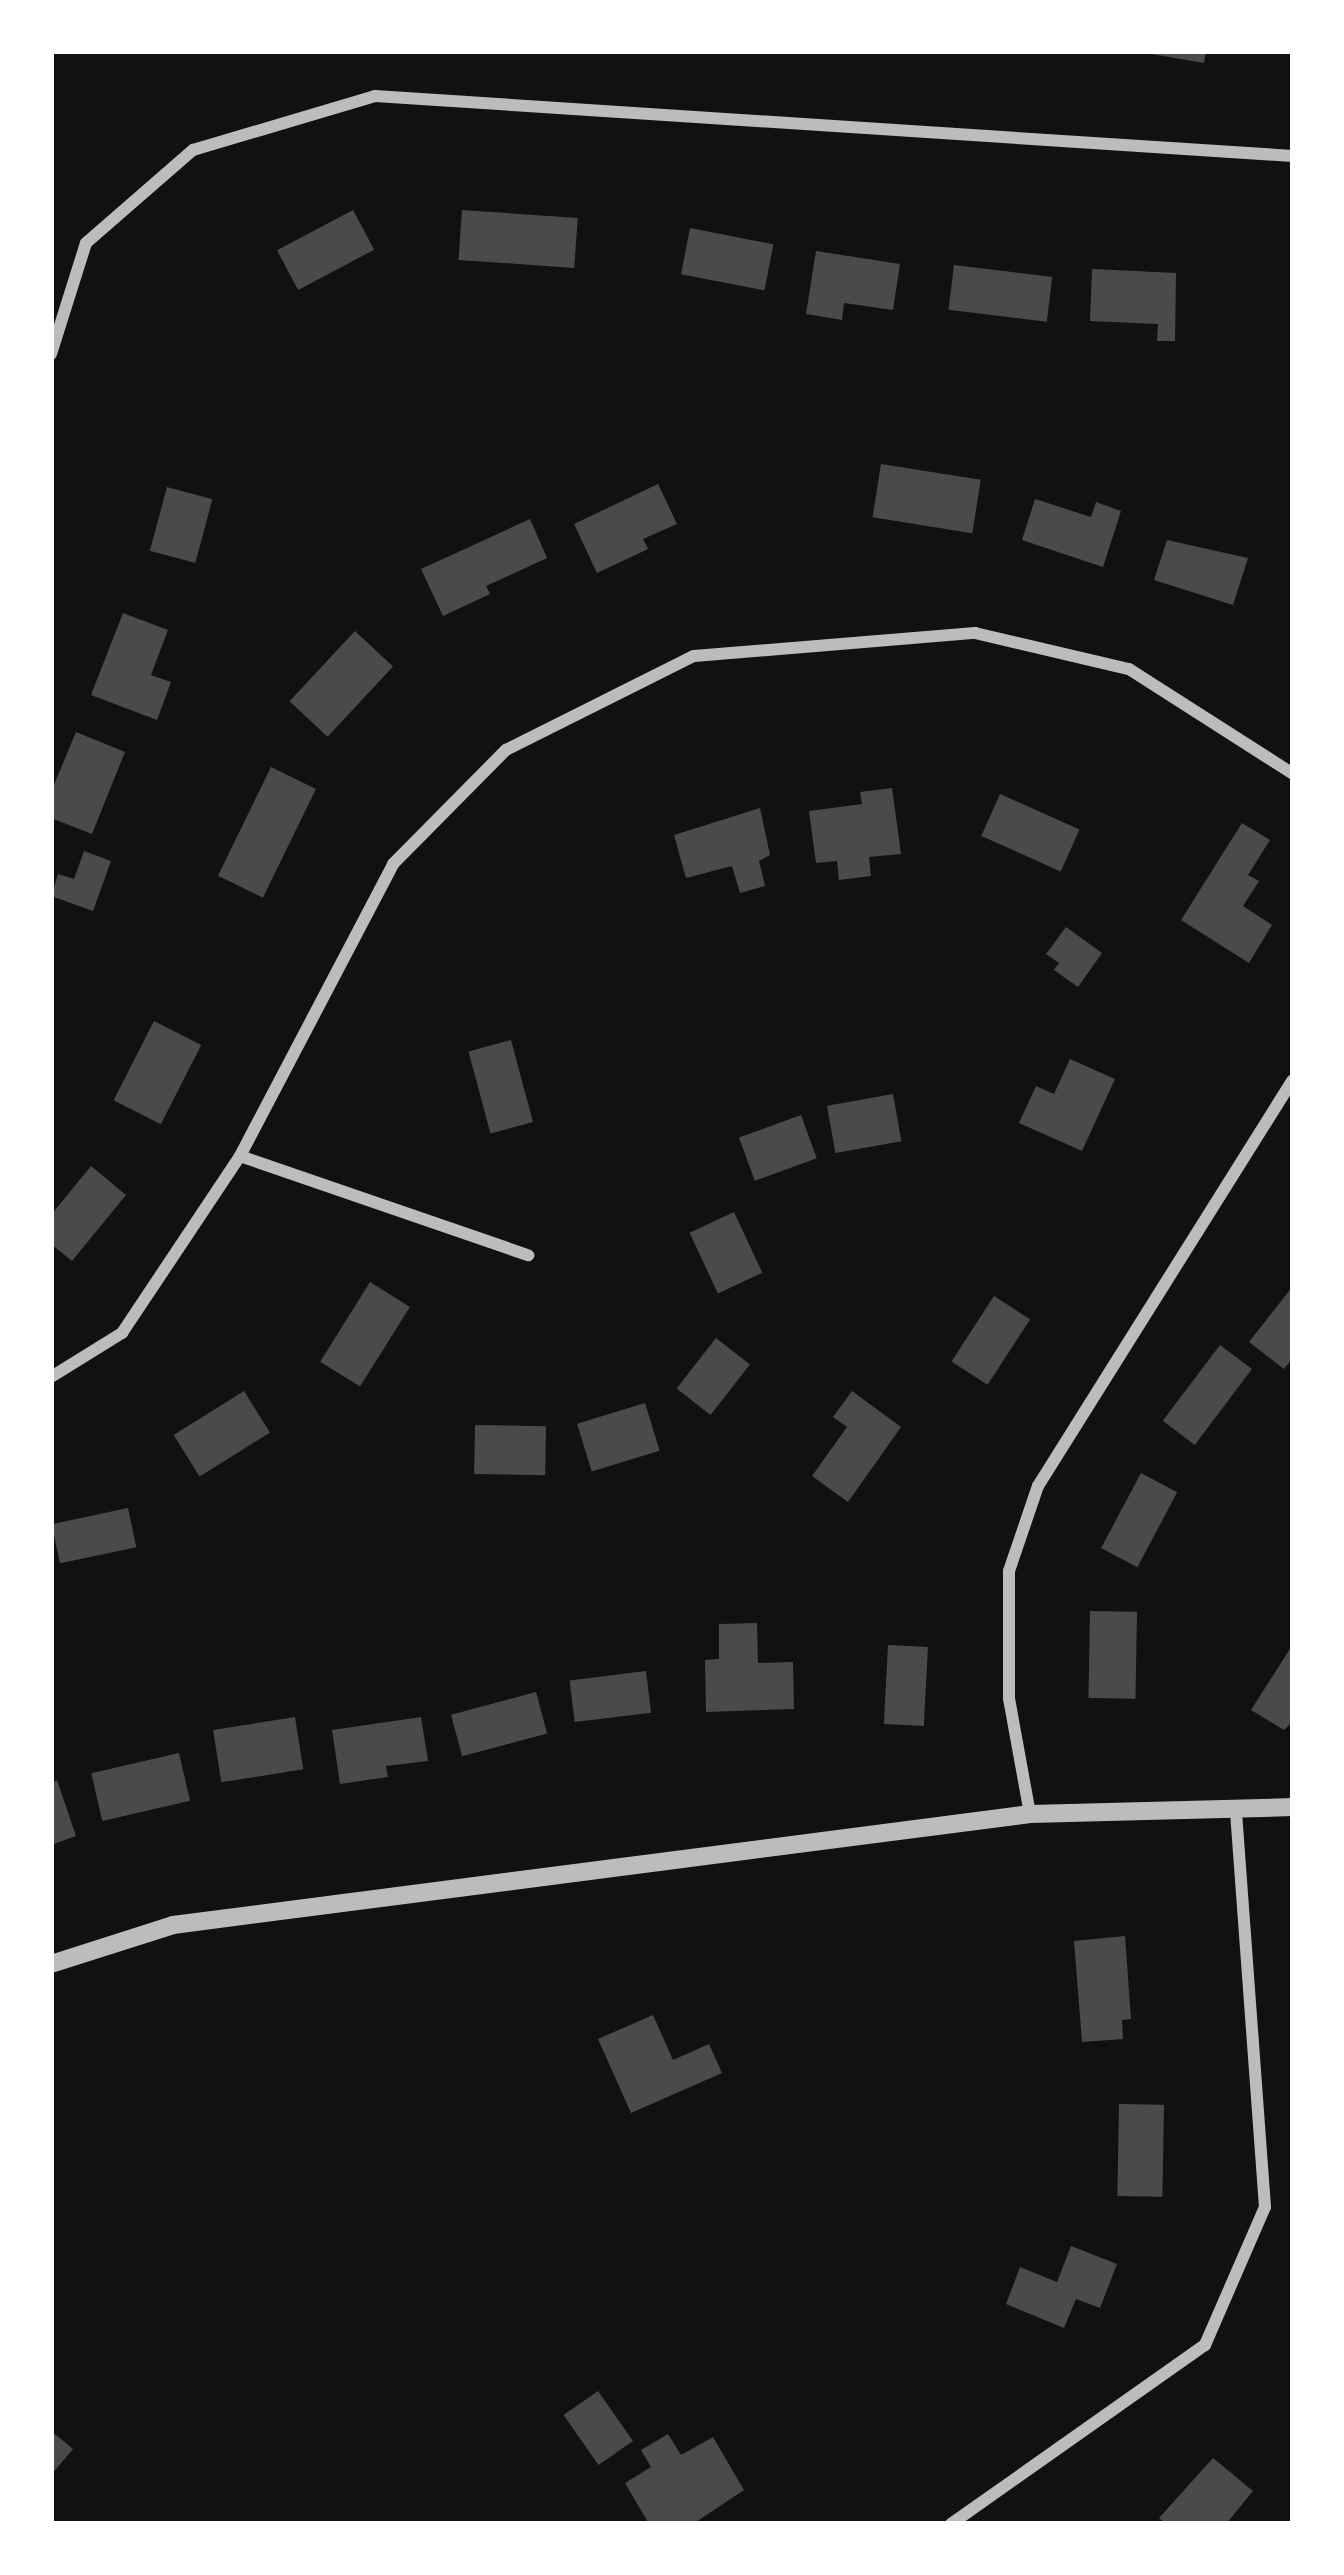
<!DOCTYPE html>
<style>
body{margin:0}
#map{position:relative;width:1344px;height:2575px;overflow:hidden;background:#111;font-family:Rubik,sans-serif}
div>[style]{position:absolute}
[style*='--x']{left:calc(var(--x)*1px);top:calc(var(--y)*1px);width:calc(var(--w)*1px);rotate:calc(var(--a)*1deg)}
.building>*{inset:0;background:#4a4a4a;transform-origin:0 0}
.minor>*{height:12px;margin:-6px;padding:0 6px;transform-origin:6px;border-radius:6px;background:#bcbcbc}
.tertiary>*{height:18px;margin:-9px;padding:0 9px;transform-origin:9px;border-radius:9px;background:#bcbcbc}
span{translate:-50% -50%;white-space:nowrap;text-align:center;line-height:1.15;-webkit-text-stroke:10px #fff;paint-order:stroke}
.frame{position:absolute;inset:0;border:54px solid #fff;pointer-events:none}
</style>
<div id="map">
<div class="building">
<i style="clip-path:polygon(1134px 51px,1206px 51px,1204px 63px)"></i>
<i style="left:353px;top:210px;width:45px;height:86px;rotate:62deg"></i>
<i style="left:462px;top:210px;width:116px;height:50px;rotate:4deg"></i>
<i style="left:690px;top:228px;width:85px;height:47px;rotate:11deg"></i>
<i style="clip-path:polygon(816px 251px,900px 264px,893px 310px,844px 303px,842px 320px,806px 314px)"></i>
<i style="left:954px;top:265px;width:99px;height:45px;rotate:7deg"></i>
<i style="clip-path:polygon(1092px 269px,1176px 273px,1175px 341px,1157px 341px,1158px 324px,1090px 321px)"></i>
<i style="left:881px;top:464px;width:101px;height:54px;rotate:9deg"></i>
<i style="clip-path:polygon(658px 484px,677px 524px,643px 539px,648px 549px,597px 573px,574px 524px)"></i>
<i style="left:167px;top:487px;width:47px;height:66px;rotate:15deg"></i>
<i style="clip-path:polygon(1035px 499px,1091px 517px,1096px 502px,1121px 511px,1103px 567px,1022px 540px)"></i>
<i style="clip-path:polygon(530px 519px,547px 558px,486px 586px,490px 594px,443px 616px,421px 569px)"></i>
<i style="clip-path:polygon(1167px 540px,1248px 558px,1233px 605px,1154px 580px)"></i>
<i style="clip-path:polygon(123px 613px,168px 630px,151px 675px,171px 682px,157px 720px,91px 695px)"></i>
<i style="left:355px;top:631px;width:52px;height:96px;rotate:43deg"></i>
<i style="clip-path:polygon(76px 732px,125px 752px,92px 834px,51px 818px,51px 792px)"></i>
<i style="left:271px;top:767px;width:50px;height:121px;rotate:26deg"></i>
<i style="clip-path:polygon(892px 788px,901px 854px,869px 857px,871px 876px,839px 880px,837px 861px,816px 863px,809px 811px,862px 804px,860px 792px)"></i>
<i style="left:1000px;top:794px;width:87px;height:46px;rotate:24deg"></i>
<i style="clip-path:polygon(760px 808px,770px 855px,759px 861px,765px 886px,740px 893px,732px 866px,686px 878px,674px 835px)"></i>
<i style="clip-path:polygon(1242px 823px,1270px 840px,1248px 875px,1259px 881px,1243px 906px,1272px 925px,1249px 963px,1181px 920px)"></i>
<i style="clip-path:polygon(84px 851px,111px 861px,93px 911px,51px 896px,58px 874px,74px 879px)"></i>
<i style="clip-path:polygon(1066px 927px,1102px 953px,1078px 987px,1054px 970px,1059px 963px,1046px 954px)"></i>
<i style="left:154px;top:1021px;width:53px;height:89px;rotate:27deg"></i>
<i style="left:511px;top:1040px;width:85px;height:44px;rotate:75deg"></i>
<i style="clip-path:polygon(1070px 1059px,1115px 1079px,1082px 1151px,1019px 1123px,1036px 1086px,1054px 1094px)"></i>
<i style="left:893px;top:1094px;width:48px;height:67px;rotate:80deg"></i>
<i style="left:801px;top:1115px;width:46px;height:66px;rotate:70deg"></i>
<i style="clip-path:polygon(91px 1166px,126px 1195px,72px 1261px,51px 1244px,51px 1215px)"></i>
<i style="left:734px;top:1212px;width:67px;height:49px;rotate:65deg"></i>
<i style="left:370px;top:1282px;width:47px;height:94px;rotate:32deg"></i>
<i style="clip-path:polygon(1293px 1286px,1293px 1358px,1284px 1369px,1249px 1342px)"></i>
<i style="left:994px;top:1296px;width:43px;height:78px;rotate:33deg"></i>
<i style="left:716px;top:1338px;width:43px;height:64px;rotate:38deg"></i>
<i style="left:1220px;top:1345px;width:40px;height:95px;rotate:37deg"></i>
<i style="left:244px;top:1391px;width:49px;height:83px;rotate:58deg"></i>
<i style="clip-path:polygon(852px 1391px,901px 1427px,848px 1502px,812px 1476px,847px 1427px,833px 1417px)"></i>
<i style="left:645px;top:1403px;width:50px;height:71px;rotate:73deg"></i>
<i style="left:475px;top:1425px;width:71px;height:49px;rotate:1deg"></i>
<i style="left:1141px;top:1473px;width:41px;height:85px;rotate:28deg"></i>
<i style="left:128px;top:1508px;width:40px;height:78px;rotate:78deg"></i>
<i style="left:1090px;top:1611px;width:47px;height:87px;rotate:1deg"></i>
<i style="clip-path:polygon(757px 1623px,758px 1663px,793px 1662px,794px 1709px,706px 1712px,705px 1660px,719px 1659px,719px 1624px)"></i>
<i style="clip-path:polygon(1293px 1644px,1293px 1721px,1284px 1730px,1251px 1710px)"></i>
<i style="left:888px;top:1645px;width:40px;height:79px;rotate:3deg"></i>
<i style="left:646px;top:1671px;width:42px;height:77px;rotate:83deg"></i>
<i style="left:536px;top:1692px;width:43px;height:88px;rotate:75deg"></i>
<i style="left:295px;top:1717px;width:53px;height:83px;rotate:81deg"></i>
<i style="clip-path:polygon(421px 1717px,428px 1761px,386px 1766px,388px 1777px,340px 1784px,332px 1730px)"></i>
<i style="left:179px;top:1753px;width:49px;height:90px;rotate:77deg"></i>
<i style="clip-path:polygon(57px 1780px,76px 1836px,51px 1845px,51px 1783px)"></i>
<i style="clip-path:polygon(1125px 1936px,1131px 2019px,1122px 2020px,1123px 2039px,1082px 2042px,1074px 1941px)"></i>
<i style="clip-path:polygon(653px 2015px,673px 2060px,709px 2044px,722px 2073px,631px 2113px,598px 2039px)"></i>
<i style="left:1119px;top:2104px;width:45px;height:92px;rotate:1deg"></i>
<i style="clip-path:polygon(1071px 2246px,1117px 2264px,1100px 2308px,1076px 2299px,1064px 2328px,1006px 2304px,1020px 2267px,1057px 2282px)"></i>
<i style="left:598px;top:2391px;width:61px;height:42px;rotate:55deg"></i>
<i style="clip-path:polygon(55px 2434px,73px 2449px,51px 2475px,51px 2438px)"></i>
<i style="clip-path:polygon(668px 2434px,681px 2455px,713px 2437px,744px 2490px,693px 2524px,649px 2524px,625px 2483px,651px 2467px,641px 2450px)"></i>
<i style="clip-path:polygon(1213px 2458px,1253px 2491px,1226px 2524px,1166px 2524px,1159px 2518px)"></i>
</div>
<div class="minor">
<i style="--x:51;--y:354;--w:116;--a:-72.5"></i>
<i style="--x:86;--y:243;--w:142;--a:-41"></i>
<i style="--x:193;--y:150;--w:190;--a:-16.5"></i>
<i style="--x:375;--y:96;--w:920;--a:3.74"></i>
<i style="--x:240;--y:1156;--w:305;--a:19"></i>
<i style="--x:51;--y:1377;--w:84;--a:-31.8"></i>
<i style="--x:122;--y:1333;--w:213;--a:-56.3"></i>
<i style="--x:240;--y:1156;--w:330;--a:-62.3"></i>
<i style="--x:393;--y:864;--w:161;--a:-45.3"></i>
<i style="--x:506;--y:750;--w:210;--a:-26.6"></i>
<i style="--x:694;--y:656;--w:282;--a:-4.7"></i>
<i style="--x:975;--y:633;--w:158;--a:13.2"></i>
<i style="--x:1129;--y:669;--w:195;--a:32.6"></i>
<i style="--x:1030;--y:1814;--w:117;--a:-100.3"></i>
<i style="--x:1009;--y:1699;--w:128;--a:-90"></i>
<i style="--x:1009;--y:1571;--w:90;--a:-71.2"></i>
<i style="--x:1038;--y:1486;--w:479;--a:-57.9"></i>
<i style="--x:951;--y:2524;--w:311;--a:-35.2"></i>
<i style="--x:1205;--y:2345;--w:150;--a:-66.5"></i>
<i style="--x:1265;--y:2207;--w:398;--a:-94.2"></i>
</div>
<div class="tertiary">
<i style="--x:51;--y:1964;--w:128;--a:-17.7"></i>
<i style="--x:173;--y:1925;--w:864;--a:-7.38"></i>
<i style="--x:1030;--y:1814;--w:263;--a:-1.5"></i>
</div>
<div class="frame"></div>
</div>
